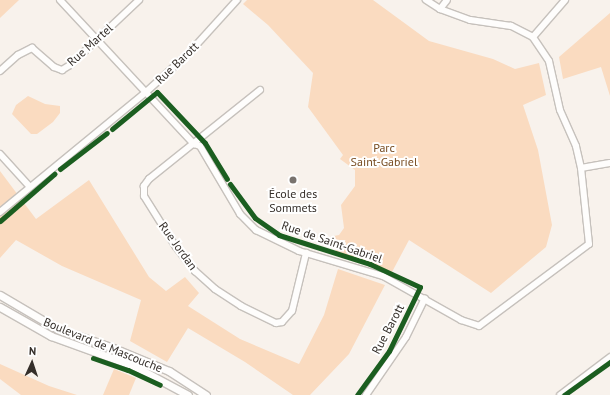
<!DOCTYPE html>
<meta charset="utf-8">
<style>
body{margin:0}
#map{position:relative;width:610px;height:395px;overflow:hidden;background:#f8f2ec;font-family:"PT Sans",sans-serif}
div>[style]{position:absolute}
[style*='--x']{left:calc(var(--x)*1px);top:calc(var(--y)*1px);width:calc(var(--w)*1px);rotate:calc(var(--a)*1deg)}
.green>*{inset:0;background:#fadbc0}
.roads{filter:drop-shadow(1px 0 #c6c1bc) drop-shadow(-1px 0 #c6c1bc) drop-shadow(0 1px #c6c1bc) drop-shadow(0 -1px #c6c1bc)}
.minor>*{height:6px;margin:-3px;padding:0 3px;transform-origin:3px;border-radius:3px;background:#fefdfc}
.tertiary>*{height:7px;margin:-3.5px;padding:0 3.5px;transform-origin:3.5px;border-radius:3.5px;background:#fefdfc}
.cycleway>*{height:5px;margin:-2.5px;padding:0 2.5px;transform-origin:2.5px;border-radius:2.5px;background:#1b5e20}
.dots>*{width:11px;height:11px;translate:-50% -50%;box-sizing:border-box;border:2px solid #fff;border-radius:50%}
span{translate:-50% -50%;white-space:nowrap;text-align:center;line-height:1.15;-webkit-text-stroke:4px #fff;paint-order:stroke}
.street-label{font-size:12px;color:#352f2a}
.park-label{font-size:12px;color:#774c21}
.poi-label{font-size:12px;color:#352f2a}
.north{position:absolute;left:12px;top:343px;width:40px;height:40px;-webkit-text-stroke:3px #fff;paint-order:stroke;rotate:3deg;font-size:11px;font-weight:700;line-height:16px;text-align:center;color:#352f2a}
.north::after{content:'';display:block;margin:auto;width:14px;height:18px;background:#352f2a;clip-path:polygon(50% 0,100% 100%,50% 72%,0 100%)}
</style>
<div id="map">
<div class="green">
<i style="clip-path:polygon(0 0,19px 0,0 18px)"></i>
<i style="clip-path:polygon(247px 0,373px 0,429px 41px,493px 59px,515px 69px,539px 63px,546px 95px,523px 105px,538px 150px,552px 225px,546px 247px,491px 293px,409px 240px,392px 272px,336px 252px,334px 236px,339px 235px,344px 228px,341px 205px,355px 186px,355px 170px,340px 159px,343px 155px,308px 107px,313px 73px,268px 25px,243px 4px)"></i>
<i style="clip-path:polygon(610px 13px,610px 96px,601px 67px,563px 79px,559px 57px)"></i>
<i style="clip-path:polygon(28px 96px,45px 104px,60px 106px,60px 113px,53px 122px,37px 134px,31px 134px,12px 114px,16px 105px)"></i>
<i style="clip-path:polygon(0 171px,36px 219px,89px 180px,149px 277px,166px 291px,185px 277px,199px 293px,188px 306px,240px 339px,299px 364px,324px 315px,338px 269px,385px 285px,349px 354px,310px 395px,293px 395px,245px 362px,188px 328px,167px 362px,130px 341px,141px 300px,62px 266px,16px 240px,0 258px)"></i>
<i style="clip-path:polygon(0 364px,49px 386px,77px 395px,21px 395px,0 379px)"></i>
<i style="clip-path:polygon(114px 369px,136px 378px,129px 395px,103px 395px)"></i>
</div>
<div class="roads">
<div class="minor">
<i style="--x:60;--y:0;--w:197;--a:47.1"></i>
<i style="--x:194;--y:144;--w:6;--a:18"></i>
<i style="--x:200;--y:146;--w:79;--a:59.5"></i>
<i style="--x:240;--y:214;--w:23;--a:45"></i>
<i style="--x:256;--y:230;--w:48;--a:26"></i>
<i style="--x:299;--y:251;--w:88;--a:16.6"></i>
<i style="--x:383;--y:276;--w:90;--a:29.4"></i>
<i style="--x:461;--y:320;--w:19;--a:18"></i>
<i style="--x:479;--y:326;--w:137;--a:-36.7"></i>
<i style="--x:589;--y:244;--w:76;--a:-96"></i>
<i style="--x:581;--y:168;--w:23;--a:-103"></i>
<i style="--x:576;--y:146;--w:39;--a:-114"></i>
<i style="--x:560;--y:110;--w:50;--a:-102.7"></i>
<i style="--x:549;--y:61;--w:29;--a:-124"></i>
<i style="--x:533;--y:37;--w:25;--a:-153"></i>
<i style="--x:511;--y:26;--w:41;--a:-171.7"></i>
<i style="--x:470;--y:20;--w:32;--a:-160"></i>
<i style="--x:440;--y:9;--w:17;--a:-147"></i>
<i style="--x:440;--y:9;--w:11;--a:-52"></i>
<i style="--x:533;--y:37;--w:49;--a:-49.1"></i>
<i style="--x:0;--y:71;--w:24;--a:-42"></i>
<i style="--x:18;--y:55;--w:16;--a:-27"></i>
<i style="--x:32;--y:48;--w:29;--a:41"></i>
<i style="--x:54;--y:67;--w:9;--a:21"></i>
<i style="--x:62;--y:70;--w:9;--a:-32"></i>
<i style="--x:70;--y:65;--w:95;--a:-43.3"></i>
<i style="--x:260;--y:90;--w:142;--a:141.3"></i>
<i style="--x:149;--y:179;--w:9;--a:126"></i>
<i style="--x:144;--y:186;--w:10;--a:90"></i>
<i style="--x:144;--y:196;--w:60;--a:57.9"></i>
<i style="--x:176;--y:247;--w:31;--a:52"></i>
<i style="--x:195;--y:271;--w:27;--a:42"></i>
<i style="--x:215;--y:289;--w:31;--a:33"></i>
<i style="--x:241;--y:306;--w:39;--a:26"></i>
<i style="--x:276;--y:323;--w:6;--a:-9"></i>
<i style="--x:282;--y:322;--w:15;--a:-48"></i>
<i style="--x:292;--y:311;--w:60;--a:-76.4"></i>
<i style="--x:0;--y:154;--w:43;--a:47.8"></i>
<i style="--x:581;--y:168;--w:29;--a:-10"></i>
<i style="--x:0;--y:212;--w:189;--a:-39.4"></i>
<i style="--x:146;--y:92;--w:57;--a:-42.1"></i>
<i style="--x:188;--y:54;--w:73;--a:-47.8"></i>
<i style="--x:366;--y:395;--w:70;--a:-55.4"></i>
<i style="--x:406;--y:337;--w:43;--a:-64"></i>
</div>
<div class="tertiary">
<i style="--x:0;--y:295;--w:65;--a:30.5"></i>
<i style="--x:56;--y:328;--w:58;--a:19.1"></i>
<i style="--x:111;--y:347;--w:63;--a:22.5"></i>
<i style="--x:169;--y:371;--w:44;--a:33"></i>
<i style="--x:0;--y:307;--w:59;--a:29.6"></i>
<i style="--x:51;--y:336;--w:88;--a:19.9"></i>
<i style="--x:134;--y:366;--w:61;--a:28.2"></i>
<i style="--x:560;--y:395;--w:63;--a:-37.2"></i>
</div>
</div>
<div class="cycleway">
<i style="--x:112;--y:129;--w:58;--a:-39.4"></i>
<i style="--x:157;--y:92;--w:70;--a:46.7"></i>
<i style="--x:205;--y:143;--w:42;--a:58.6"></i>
<i style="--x:60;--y:169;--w:59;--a:-37.5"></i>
<i style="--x:230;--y:184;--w:42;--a:53.7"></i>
<i style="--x:255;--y:218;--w:29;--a:35"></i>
<i style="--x:279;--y:235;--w:96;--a:17.7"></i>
<i style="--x:370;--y:264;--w:55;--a:24.7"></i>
<i style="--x:420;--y:287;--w:71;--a:115.8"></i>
<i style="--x:389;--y:351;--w:54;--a:126"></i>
<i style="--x:0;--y:221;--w:72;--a:-41"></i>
<i style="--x:93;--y:358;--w:37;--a:19"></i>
<i style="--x:128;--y:370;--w:35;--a:25"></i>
<i style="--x:564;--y:395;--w:57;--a:-35.7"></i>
</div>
<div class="dots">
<i style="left:293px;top:180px;background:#79736e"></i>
</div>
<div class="street-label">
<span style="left:90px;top:45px;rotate:-42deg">Rue Martel</span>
<span style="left:177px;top:63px;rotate:-44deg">Rue Barott</span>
<span style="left:332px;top:242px;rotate:19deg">Rue de Saint-Gabriel</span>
<span style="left:178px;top:246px;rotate:54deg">Rue Jordan</span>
<span style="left:388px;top:329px;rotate:-62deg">Rue Barott</span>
<span style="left:103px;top:345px;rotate:22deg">Boulevard de Mascouche</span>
</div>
<div class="park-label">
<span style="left:384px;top:155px">Parc<br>Saint-Gabriel</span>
</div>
<div class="poi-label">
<span style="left:293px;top:201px">École des<br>Sommets</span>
</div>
<div class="north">N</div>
</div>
